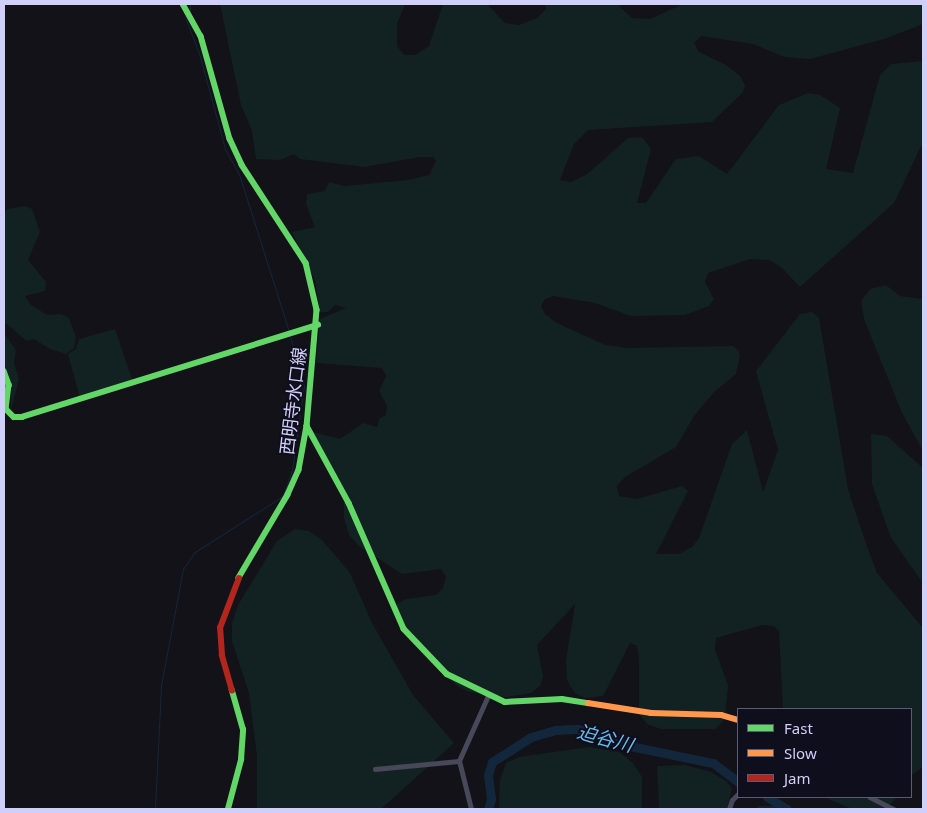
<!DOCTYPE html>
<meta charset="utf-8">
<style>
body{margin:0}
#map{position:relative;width:927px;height:813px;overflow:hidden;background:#121218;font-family:"Noto Sans","Noto Sans JP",sans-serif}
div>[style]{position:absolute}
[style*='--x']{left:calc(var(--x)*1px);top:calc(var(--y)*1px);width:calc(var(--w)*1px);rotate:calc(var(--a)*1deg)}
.green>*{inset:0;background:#122222}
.stream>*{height:1px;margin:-0.5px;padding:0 0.5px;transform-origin:0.5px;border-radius:0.5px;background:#13273c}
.river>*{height:9px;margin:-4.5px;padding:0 4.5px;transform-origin:4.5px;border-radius:4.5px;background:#13273c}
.street>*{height:4.5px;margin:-2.25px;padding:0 2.25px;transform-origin:2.25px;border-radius:2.25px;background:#474859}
.fast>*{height:5.5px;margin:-2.75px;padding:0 2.75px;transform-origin:2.75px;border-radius:2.75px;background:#63d668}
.slow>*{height:5.5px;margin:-2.75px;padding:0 2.75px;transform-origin:2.75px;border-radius:2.75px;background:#ff974d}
.jam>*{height:5.5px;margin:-2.75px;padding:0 2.75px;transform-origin:2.75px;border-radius:2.75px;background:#b3261e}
span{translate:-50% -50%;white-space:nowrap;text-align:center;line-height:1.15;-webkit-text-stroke:4px #0f0e1c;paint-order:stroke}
.street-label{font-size:18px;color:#d0cff9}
.water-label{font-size:19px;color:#69bbed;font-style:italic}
.frame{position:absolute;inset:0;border:5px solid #d0cff9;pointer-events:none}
.legend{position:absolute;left:737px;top:708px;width:175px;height:90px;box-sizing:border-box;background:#0f0e1c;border:1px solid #5c5b74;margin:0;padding:6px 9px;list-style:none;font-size:15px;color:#d0cff9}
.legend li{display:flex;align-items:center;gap:10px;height:25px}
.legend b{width:25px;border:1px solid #5c5b74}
</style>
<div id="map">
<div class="green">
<i style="clip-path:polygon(220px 4px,405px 4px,397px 24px,397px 46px,404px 55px,415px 55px,429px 46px,443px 4px,487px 4px,505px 23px,519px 25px,537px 18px,546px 9px,545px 4px,617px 4px,632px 18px,650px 19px,683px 4px,923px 4px,923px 24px,884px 39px,810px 59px,785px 57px,753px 44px,701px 36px,694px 43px,699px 52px,726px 65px,740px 76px,745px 85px,743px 92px,712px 122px,588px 130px,574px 144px,560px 180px,571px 182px,586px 175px,628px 138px,642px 137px,651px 149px,637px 203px,646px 203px,676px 159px,699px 156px,727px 174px,779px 105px,808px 93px,820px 95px,840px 108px,826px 169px,853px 173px,880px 75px,891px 64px,923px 61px,923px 142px,894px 203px,800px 287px,781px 267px,769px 260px,750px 259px,708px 273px,705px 282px,714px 299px,709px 306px,685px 315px,631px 316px,595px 303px,553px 296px,545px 299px,541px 306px,545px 314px,557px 323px,605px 345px,629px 348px,733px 346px,739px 351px,740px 357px,736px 374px,714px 392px,694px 416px,676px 447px,625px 477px,617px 486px,619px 496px,637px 499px,682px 486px,688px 491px,656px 554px,679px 554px,692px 547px,699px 538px,732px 444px,747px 430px,763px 492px,778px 450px,756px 371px,800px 314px,812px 312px,819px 318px,848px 489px,865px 541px,877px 573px,923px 628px,923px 767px,911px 776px,911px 709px,783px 709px,779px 631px,774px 626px,762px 625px,716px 638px,715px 650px,728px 685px,725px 719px,715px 729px,661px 729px,647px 724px,639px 714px,639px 660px,637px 646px,630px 643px,603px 696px,584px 698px,574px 692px,567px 680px,566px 660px,575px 604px,537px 645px,543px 677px,540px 686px,531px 693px,506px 697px,469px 692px,457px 686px,432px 660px,396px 616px,397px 604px,406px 599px,436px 595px,443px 588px,446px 576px,441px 569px,402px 574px,359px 546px,349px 535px,344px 517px,344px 492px,313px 432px,340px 439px,363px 423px,377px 427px,379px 419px,386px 415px,387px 406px,379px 391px,386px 376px,382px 368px,316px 363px,320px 319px,346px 308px,335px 305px,328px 312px,320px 312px,315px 280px,292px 232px,315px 227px,306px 204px,307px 194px,325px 191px,329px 182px,344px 186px,409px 180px,429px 175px,436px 161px,433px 157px,420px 157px,364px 167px,300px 159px,294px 154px,280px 160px,256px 159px,252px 131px,241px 105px)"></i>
<i style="clip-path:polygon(25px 206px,32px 209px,40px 232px,28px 260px,46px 282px,45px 291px,25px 296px,31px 305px,47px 315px,61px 314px,69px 318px,76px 337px,74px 348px,66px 354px,50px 349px,34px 339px,27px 341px,4px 322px,4px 214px,7px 209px)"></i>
<i style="clip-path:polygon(886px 285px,900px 296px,923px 299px,923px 451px,902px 413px,864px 319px,861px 301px,870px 289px)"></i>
<i style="clip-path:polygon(115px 329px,133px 382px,80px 398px,68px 354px,76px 349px,79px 339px)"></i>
<i style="clip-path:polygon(4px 333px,16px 350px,14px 363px,19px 379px,11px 411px,11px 383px,8px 373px,4px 371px)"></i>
<i style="clip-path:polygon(871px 434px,887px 436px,923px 468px,923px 583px,891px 538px,872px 484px)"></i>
<i style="clip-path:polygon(295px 529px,309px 531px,322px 540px,350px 573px,372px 623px,413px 695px,454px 743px,381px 809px,257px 809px,257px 756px,249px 693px,232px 641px,232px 623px,238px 605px,277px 541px)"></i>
<i style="clip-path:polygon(589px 747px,619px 752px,633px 763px,642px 777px,642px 809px,499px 809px,500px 780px,506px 763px,519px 757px)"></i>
<i style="clip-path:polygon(685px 765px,711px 772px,726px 781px,732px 788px,727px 809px,659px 809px,657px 766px)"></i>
<i style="clip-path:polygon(824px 797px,897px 797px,886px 809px,852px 809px)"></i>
<i style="clip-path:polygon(759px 806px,783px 806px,796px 809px,756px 809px)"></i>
</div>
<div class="stream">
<i style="--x:190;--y:11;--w:7;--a:-90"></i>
<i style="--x:187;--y:14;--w:4;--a:124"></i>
<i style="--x:185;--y:17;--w:39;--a:69"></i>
<i style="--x:199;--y:53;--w:99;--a:74.8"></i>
<i style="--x:225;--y:149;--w:29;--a:61"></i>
<i style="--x:239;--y:174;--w:166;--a:72.4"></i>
<i style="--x:155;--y:809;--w:124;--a:-87.2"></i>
<i style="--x:161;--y:685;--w:118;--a:-79.3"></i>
<i style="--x:183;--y:569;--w:21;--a:-55"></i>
<i style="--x:195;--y:552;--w:104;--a:-32.5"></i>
<i style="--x:283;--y:496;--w:28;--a:-71"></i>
<i style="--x:292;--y:470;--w:85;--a:-81.9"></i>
<i style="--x:304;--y:386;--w:52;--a:-105.6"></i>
</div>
<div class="river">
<i style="--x:767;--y:797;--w:23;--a:31"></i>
<i style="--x:488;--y:809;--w:10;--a:-73"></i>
<i style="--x:491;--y:799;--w:24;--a:-97"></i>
<i style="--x:488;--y:775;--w:14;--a:-73"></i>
<i style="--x:492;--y:762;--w:46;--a:-32.7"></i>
<i style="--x:531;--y:737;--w:25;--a:-16"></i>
<i style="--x:555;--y:730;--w:22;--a:-3"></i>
<i style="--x:577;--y:729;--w:31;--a:11"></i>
<i style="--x:607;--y:735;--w:25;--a:26"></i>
<i style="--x:630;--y:746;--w:85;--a:11.6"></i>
<i style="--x:713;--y:763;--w:31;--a:37"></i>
</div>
<div class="street">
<i style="--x:375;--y:769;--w:84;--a:-5.4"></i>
<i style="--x:870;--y:797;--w:27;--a:27"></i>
<i style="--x:471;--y:809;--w:49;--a:-104"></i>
<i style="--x:459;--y:761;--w:71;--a:-66"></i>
<i style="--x:729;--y:809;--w:9;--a:-72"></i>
<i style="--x:732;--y:800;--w:8;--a:-45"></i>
</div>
<div class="fast">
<i style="--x:183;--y:4;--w:37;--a:61"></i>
<i style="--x:201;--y:36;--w:107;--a:74.3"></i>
<i style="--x:230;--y:139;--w:29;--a:65"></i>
<i style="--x:242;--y:165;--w:117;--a:56.9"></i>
<i style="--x:306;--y:263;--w:48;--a:76.8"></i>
<i style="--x:317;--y:310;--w:116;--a:94.9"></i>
<i style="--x:307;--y:426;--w:45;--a:100.3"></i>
<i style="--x:299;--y:470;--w:27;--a:114"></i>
<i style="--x:288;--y:495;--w:96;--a:120.6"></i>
<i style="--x:4;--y:371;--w:15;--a:70"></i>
<i style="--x:9;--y:385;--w:24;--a:97"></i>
<i style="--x:6;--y:409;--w:11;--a:45"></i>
<i style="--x:14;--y:417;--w:8;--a:0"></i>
<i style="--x:22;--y:417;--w:310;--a:-17.3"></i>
<i style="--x:307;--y:426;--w:88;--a:61.4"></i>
<i style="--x:349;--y:503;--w:137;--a:66.4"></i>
<i style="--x:404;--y:629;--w:62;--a:46.3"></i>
<i style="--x:447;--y:674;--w:64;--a:25.8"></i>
<i style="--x:505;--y:702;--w:57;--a:-3"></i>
<i style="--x:562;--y:699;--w:26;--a:9"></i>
<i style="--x:228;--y:809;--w:51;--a:-75.1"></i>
<i style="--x:241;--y:760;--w:30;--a:-86"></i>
<i style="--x:243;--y:730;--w:41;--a:-105.8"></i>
</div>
<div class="slow">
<i style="--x:588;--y:703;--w:64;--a:9"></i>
<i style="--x:651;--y:713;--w:70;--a:1.6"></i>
<i style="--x:721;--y:715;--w:18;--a:16"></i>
</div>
<div class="jam">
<i style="--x:232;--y:691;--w:37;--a:-106"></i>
<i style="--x:222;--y:655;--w:27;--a:-94"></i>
<i style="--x:220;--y:628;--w:53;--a:-69.2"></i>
</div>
<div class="street-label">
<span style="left:293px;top:401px;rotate:-83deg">西明寺水口線</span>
</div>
<div class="water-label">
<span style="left:605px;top:739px;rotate:15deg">迫谷川</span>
</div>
<div class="frame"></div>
<ul class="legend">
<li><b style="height:6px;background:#63d668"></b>Fast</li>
<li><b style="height:6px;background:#ff974d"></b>Slow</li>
<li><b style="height:6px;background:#b3261e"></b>Jam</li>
</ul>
</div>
